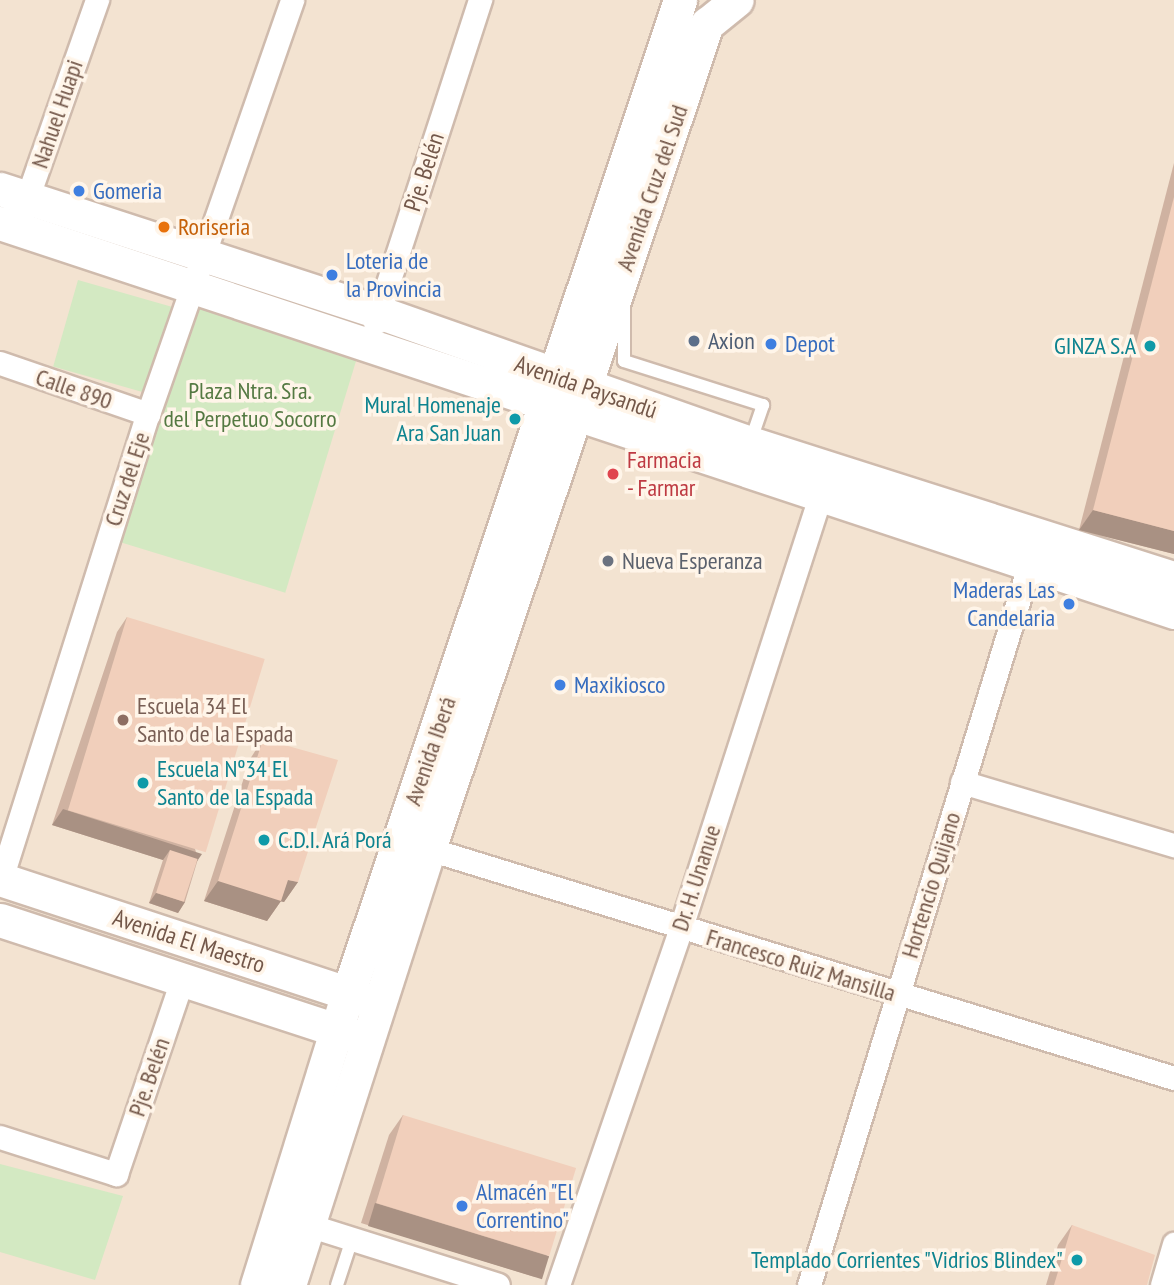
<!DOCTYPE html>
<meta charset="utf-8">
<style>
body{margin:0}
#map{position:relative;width:1174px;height:1285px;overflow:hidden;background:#fcf1e3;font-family:"PT Sans Narrow",sans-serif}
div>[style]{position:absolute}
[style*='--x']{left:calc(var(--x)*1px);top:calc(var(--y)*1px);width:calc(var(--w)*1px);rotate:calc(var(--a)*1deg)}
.residential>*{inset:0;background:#f3e3d1;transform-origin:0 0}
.green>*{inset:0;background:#d3e9c2;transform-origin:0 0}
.roads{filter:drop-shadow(2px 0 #cfbbad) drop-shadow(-2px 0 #cfbbad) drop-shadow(0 2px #cfbbad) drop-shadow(0 -2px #cfbbad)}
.lane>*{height:12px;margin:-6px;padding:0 6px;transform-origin:6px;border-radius:6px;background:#fff}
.street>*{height:23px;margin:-11.5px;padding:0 11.5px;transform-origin:11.5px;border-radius:11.5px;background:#fff}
.secondary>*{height:33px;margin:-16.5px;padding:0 16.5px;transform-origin:16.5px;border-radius:16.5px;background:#fff}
.wall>*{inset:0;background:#cfb2a1}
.shaded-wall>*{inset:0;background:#a99183;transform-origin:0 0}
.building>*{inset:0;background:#f1cfbb;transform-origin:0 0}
.dots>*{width:19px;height:19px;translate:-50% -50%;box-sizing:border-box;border:4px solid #fff5e9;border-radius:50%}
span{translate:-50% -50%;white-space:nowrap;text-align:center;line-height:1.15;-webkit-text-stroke:7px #fff5e9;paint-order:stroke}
.street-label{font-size:24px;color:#735749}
.shop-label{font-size:24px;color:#366cbe}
.left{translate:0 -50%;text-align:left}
.right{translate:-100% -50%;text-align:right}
.food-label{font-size:24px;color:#c56008}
.service-label{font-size:24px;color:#4e5e75}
.culture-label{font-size:24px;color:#0d838f}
.park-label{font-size:24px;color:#547942}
.health-label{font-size:24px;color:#be3a42}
.worship-label{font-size:24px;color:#5b616d}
.education-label{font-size:24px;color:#785e54}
</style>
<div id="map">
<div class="residential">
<i style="left:0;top:0;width:1174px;height:1285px"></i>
</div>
<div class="green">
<i style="left:78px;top:280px;width:101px;height:90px;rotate:16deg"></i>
<i style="left:194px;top:296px;width:174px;height:257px;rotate:17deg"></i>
<i style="clip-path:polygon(0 1164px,123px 1196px,95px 1280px,0 1252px)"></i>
</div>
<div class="roads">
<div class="lane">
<i style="--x:624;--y:306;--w:55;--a:90"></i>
<i style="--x:624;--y:361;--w:146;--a:17.6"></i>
<i style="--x:763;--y:405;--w:40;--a:108.9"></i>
<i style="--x:337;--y:1285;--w:48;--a:-71.9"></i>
</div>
<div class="street">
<i style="--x:23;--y:210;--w:223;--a:-70.6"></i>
<i style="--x:375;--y:323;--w:340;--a:-72"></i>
<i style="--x:0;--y:363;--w:157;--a:19"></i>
<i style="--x:962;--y:782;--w:221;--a:16.6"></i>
<i style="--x:429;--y:849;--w:779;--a:17.09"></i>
<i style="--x:0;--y:882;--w:491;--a:-72.5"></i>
<i style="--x:148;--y:414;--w:438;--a:-70.8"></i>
<i style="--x:0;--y:1137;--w:122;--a:17.7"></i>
<i style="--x:116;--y:1174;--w:205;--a:-71.2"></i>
<i style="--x:308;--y:1225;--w:199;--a:17.5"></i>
<i style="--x:558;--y:1285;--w:379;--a:-71"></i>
<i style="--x:681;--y:927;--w:469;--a:-72.1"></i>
<i style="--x:809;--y:1285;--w:752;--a:-72.99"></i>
<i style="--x:1162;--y:1285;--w:43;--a:-73.7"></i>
</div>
<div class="secondary">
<i style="--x:0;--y:189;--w:398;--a:18"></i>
<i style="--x:378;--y:312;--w:394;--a:19.4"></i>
<i style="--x:750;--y:443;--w:445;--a:17.7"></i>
<i style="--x:0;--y:223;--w:1237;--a:18.33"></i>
<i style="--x:0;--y:879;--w:388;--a:18.2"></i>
<i style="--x:0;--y:920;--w:376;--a:18.1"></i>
<i style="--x:257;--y:1285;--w:306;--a:-72.7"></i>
<i style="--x:348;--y:993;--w:1047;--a:-71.51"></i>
<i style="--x:289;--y:1285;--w:458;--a:-72.2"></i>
<i style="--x:429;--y:849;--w:871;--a:-71.38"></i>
<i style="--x:707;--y:24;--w:38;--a:-39"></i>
</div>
</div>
<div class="wall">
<i style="clip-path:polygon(1174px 163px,1174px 554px,1079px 530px)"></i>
<i style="clip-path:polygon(127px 617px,198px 859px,185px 902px,178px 913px,149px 903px,163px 860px,52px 825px,117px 632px)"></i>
<i style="clip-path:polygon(263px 739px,298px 882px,284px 902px,281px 901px,267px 921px,204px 901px,250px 759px)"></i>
<i style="clip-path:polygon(403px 1115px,549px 1257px,535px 1277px,361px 1223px,389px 1135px)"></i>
<i style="clip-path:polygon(1072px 1225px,1147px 1285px,1046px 1285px,1058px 1245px)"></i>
</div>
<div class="shaded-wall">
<i style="clip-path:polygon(1093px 510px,1174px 531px,1174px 554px,1079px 530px)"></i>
<i style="clip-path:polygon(63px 809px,202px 854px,191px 870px,170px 850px,163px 860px,52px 825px)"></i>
<i style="clip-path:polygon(288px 880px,298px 882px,284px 902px,279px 901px,281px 901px,267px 921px,204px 901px,218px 881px)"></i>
<i style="clip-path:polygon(156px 893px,185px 902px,178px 913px,149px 903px)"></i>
<i style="left:375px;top:1203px;width:182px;height:24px;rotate:17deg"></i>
</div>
<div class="building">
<i style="clip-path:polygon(1174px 197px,1174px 531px,1093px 510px)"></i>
<i style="left:127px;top:617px;width:144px;height:202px;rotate:17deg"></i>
<i style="clip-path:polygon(263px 739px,338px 760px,298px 882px,288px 880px,281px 901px,218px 881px)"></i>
<i style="left:170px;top:850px;width:29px;height:45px;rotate:18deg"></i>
<i style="left:403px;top:1115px;width:181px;height:92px;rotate:17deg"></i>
<i style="clip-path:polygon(1072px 1225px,1155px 1255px,1147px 1285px,1054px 1285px)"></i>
</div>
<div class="dots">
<i style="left:79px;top:191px;background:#3f7fe0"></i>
<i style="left:164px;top:227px;background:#e8710a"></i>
<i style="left:332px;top:275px;background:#3f7fe0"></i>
<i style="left:694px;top:341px;background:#5c6f8a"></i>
<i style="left:771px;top:344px;background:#3f7fe0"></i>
<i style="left:1150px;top:346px;background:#0f9aa8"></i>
<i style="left:515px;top:419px;background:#0f9aa8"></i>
<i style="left:613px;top:474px;background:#e0444e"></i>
<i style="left:608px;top:561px;background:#6b7280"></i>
<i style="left:1069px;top:604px;background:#3f7fe0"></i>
<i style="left:560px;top:685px;background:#3f7fe0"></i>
<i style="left:123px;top:720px;background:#8d6e63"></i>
<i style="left:143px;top:783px;background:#0f9aa8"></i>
<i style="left:264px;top:840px;background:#0f9aa8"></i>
<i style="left:462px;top:1206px;background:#3f7fe0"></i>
<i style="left:1077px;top:1260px;background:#0f9aa8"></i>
</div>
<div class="street-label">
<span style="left:57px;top:114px;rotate:-71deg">Nahuel Huapi</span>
<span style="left:424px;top:172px;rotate:-72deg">Pje. Belén</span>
<span style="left:652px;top:188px;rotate:-71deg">Avenida Cruz del Sud</span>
<span style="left:586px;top:387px;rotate:19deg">Avenida Paysandú</span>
<span style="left:74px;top:389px;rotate:19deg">Calle 890</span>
<span style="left:127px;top:479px;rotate:-72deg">Cruz del Eje</span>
<span style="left:430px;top:751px;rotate:-71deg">Avenida Iberá</span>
<span style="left:696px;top:878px;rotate:-72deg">Dr. H. Unanue</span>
<span style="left:931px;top:885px;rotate:-73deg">Hortencio Quijano</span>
<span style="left:189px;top:941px;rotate:18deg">Avenida El Maestro</span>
<span style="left:801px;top:965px;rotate:17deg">Francesco Ruiz Mansilla</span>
<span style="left:149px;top:1077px;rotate:-71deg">Pje. Belén</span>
</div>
<div class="shop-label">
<span class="left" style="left:93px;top:191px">Gomeria</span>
<span class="left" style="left:346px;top:275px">Loteria de<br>la Provincia</span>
<span class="left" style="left:785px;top:344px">Depot</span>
<span class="right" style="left:1055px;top:604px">Maderas Las<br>Candelaria</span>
<span class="left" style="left:574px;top:685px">Maxikiosco</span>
<span class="left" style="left:476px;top:1206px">Almacén "El<br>Correntino"</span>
</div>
<div class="food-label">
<span class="left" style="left:178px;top:227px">Roriseria</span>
</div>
<div class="service-label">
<span class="left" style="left:708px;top:341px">Axion</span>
</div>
<div class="culture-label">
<span class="right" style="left:1136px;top:346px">GINZA S.A</span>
<span class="right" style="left:501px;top:419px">Mural Homenaje<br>Ara San Juan</span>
<span class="left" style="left:157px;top:783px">Escuela Nº34 El<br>Santo de la Espada</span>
<span class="left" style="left:278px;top:840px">C.D.I. Ará Porá</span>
<span class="right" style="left:1063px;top:1260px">Templado Corrientes "Vidrios Blindex"</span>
</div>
<div class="park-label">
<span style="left:250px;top:405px">Plaza Ntra. Sra.<br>del Perpetuo Socorro</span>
</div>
<div class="health-label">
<span class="left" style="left:627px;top:474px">Farmacia<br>- Farmar</span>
</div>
<div class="worship-label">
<span class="left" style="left:622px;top:561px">Nueva Esperanza</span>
</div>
<div class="education-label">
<span class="left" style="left:137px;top:720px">Escuela 34 El<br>Santo de la Espada</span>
</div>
</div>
